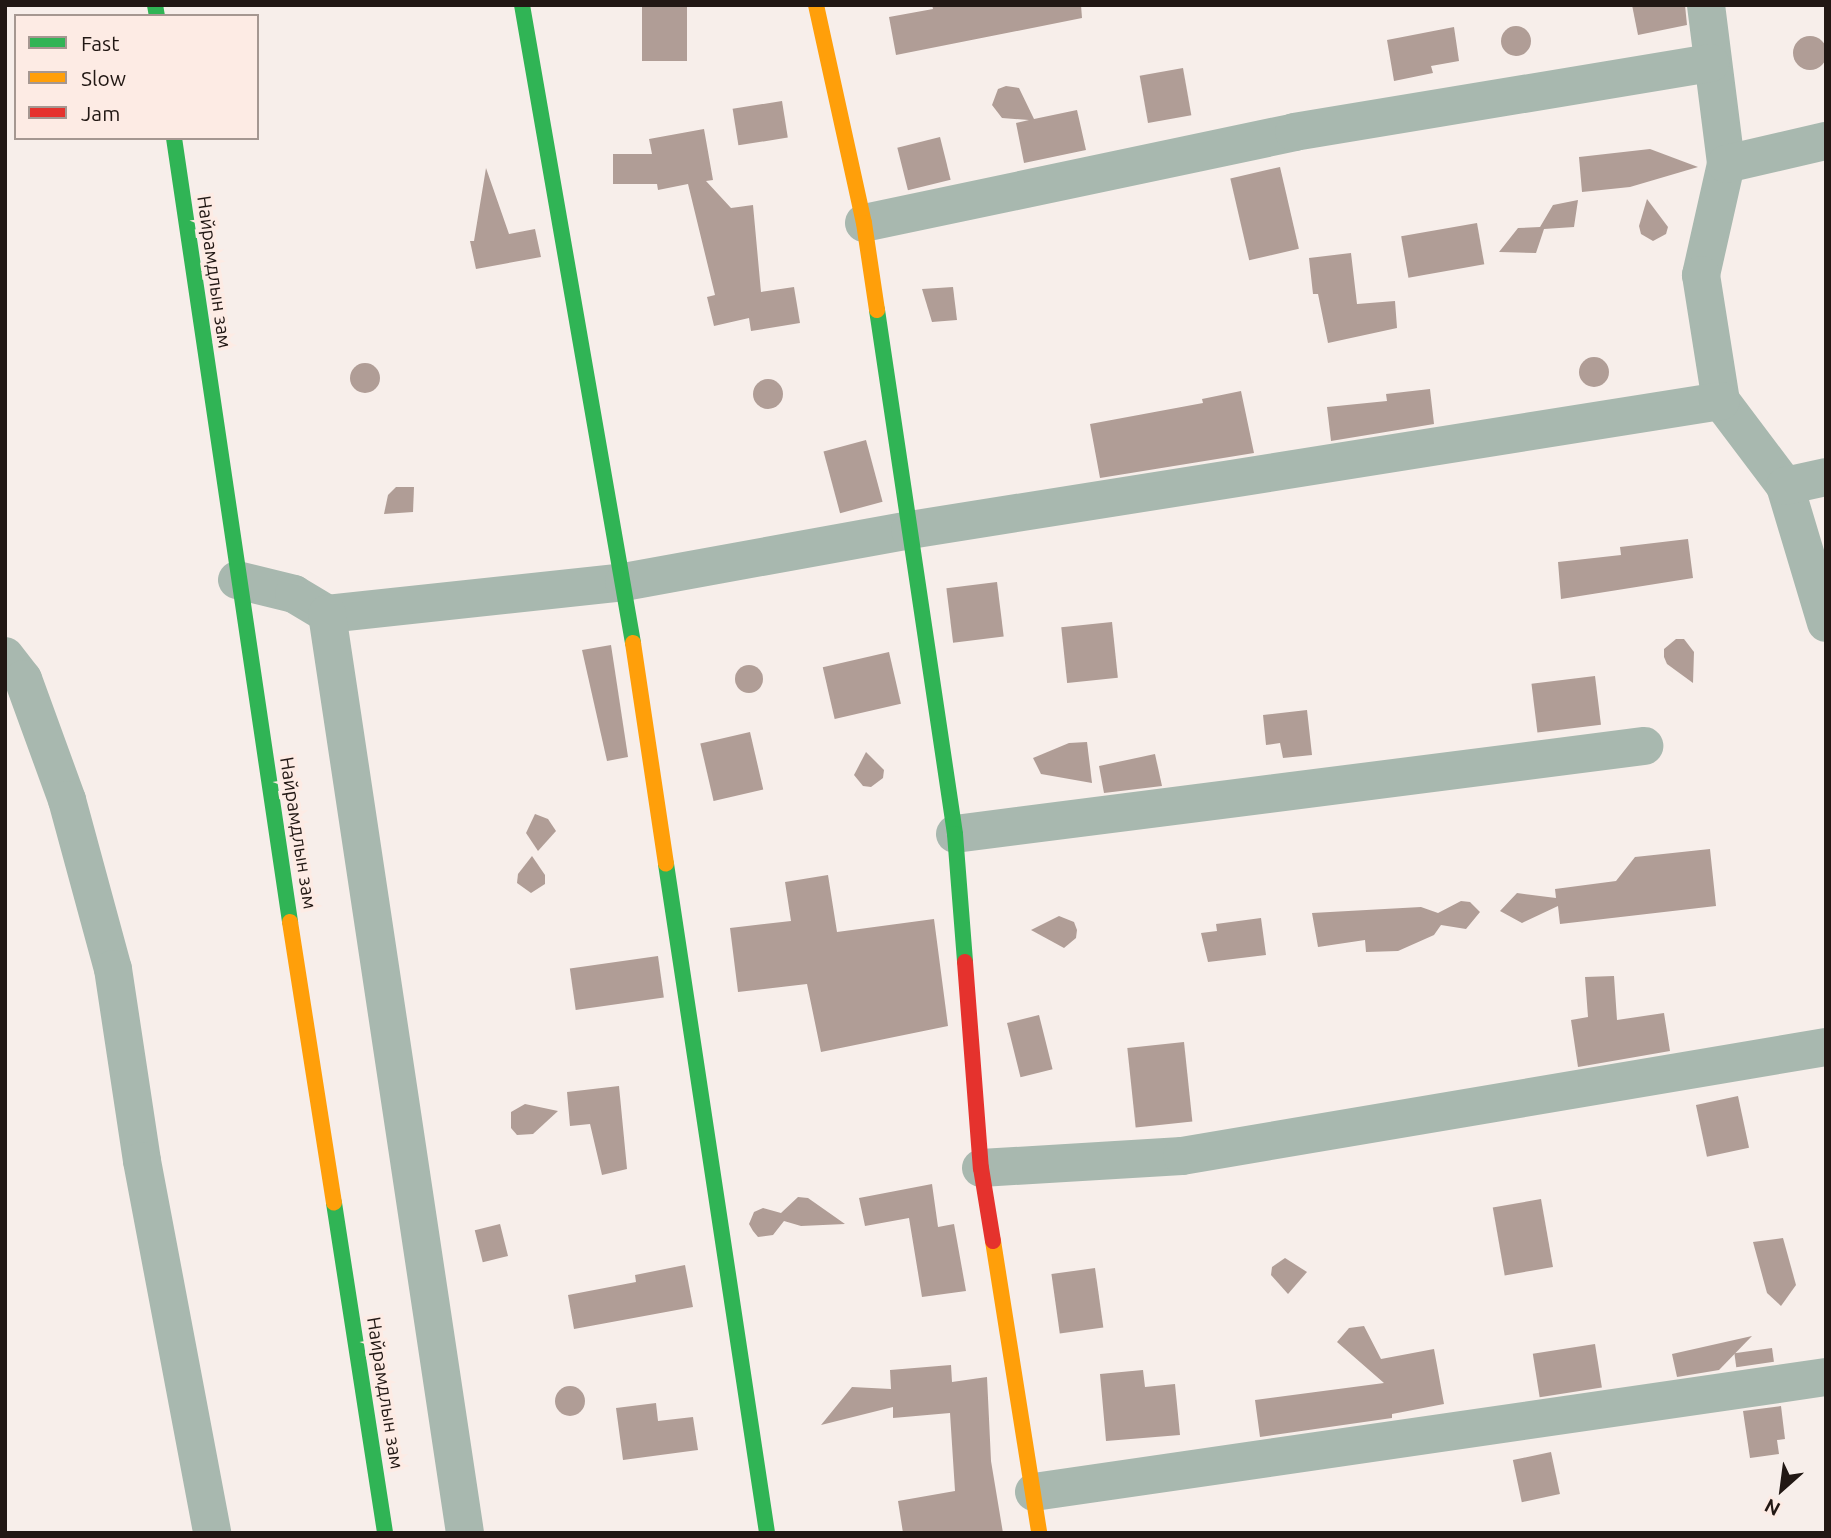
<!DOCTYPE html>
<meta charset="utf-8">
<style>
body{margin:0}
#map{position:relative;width:1831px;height:1538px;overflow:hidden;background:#f7eeea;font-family:Ubuntu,sans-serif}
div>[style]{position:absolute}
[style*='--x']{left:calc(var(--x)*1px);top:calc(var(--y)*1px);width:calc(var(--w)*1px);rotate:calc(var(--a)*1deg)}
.building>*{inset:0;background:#b09d96;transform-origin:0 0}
.round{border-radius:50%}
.street>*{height:38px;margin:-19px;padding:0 19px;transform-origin:19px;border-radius:19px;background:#a8b8af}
.fast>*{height:16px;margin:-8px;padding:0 8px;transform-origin:8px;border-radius:8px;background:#30b455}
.slow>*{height:16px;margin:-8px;padding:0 8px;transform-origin:8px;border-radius:8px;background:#ff9f0a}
.jam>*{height:16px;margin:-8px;padding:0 8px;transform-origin:8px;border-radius:8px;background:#e5322d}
span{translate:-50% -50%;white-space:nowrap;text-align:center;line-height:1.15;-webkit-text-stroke:7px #fdebe4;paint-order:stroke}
.street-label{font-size:19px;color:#221814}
.frame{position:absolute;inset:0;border:7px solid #221814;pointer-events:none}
.legend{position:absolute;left:14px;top:14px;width:245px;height:126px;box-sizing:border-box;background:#fdebe4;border:2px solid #a59791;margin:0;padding:9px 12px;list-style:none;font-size:21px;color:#221814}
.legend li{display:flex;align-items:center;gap:14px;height:35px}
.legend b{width:35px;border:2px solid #a59791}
.north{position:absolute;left:1747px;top:1454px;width:70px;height:70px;-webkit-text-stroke:5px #fdebe4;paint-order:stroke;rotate:208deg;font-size:19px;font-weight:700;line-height:28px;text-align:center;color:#221814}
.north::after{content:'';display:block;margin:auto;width:24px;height:32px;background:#221814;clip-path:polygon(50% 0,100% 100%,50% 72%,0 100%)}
</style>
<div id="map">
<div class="building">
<i style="left:642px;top:5px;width:45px;height:56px"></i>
<i style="clip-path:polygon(932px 5px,1081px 5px,1082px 18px,896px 55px,889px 17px,933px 9px)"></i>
<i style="clip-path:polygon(1632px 5px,1685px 5px,1687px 25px,1638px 35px)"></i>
<i class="round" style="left:1501px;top:26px;width:30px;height:30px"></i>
<i style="clip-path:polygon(1454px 27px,1459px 61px,1431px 66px,1433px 73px,1394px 81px,1387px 40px)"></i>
<i class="round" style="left:1793px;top:36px;width:34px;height:34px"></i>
<i style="left:1183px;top:68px;width:48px;height:44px;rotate:80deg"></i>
<i style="clip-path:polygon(1006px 86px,1019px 88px,1034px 119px,1077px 110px,1086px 150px,1024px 163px,1016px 123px,1029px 120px,1002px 118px,992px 105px,998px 89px)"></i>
<i style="left:782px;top:101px;width:37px;height:50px;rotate:81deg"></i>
<i style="clip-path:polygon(704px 129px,713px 180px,706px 181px,731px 208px,753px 205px,761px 292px,794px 287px,800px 323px,751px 331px,749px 318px,714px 326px,707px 297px,715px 295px,688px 184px,658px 190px,657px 184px,613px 184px,613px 154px,652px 154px,649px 139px)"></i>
<i style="left:940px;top:137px;width:44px;height:44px;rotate:76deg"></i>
<i style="clip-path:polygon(1650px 149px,1698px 167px,1630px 187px,1582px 192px,1579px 157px)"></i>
<i style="left:1280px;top:167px;width:84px;height:51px;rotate:77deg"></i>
<i style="clip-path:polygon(486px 168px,509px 234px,535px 229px,541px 257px,476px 269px,470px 241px,474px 241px)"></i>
<i style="clip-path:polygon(1647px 199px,1668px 227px,1666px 234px,1653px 241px,1641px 234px,1639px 226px)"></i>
<i style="clip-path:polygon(1578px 200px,1574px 227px,1544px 229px,1536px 253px,1499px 252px,1518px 228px,1540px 227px,1553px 205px)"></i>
<i style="left:1477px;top:223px;width:42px;height:77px;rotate:80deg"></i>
<i style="clip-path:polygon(1351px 253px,1357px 304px,1395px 301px,1397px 328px,1328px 343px,1318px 294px,1313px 294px,1309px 258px)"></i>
<i style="clip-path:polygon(953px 287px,957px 320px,932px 322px,922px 289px)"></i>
<i class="round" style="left:1579px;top:357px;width:30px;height:30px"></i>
<i class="round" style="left:350px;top:363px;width:30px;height:30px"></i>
<i class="round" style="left:753px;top:379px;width:30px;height:30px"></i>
<i style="clip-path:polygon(1430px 389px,1434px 424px,1331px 441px,1327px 407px,1387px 401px,1386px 394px)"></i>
<i style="clip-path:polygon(1241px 391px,1254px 453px,1100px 478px,1090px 424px,1203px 403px,1202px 399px)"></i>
<i style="left:866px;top:440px;width:64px;height:44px;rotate:75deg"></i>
<i style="clip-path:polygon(396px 487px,414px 487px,413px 512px,384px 514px,388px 495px)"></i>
<i style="clip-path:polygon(1688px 539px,1693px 578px,1561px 599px,1558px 562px,1621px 555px,1620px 547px)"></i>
<i style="left:997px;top:582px;width:55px;height:51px;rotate:83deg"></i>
<i style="left:1112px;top:622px;width:56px;height:51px;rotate:84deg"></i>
<i style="clip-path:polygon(1676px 639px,1684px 639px,1694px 652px,1693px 683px,1667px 664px,1664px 657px,1664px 649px)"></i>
<i style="clip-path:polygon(611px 645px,628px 757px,607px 761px,582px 650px)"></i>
<i style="left:889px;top:652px;width:53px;height:68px;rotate:77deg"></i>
<i class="round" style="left:735px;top:665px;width:28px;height:28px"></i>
<i style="left:1595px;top:676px;width:49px;height:64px;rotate:83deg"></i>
<i style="clip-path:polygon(1307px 710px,1312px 755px,1283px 758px,1280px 743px,1266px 745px,1263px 715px)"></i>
<i style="left:750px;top:732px;width:59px;height:51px;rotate:77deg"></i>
<i style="clip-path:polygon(1087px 742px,1092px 783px,1041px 774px,1033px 758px,1069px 743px)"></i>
<i style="clip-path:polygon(866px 752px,884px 770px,883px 778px,871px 787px,863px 786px,854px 775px)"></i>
<i style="clip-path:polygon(1155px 754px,1162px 786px,1104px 793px,1099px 766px)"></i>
<i style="clip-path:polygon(535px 814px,548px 819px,556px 831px,538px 851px,526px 833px)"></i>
<i style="clip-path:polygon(1710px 849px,1716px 906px,1560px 924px,1558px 906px,1522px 923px,1500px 911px,1517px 893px,1556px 898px,1555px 889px,1616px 881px,1635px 857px)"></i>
<i style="clip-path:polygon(532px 856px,545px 875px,545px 884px,531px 893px,517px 883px,518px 874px)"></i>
<i style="clip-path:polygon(828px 875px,837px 932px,934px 919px,948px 1026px,821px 1052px,807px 984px,738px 992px,730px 928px,791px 921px,785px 882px)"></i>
<i style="clip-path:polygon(1461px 901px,1470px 902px,1480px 912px,1466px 929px,1441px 925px,1434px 935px,1398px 951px,1366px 952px,1365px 940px,1318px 947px,1312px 913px,1421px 907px,1438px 913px)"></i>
<i style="clip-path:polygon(1059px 916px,1074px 922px,1077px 930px,1076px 938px,1064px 948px,1031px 930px)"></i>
<i style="clip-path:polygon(1261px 918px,1266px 955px,1208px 962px,1201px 933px,1217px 931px,1216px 924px)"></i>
<i style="left:658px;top:956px;width:42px;height:89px;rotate:82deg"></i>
<i style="clip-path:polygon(1614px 976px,1617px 1020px,1664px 1013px,1670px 1051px,1578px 1067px,1571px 1020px,1588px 1017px,1585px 977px)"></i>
<i style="left:1039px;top:1015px;width:56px;height:33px;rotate:76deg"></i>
<i style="left:1184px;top:1042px;width:80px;height:57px;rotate:84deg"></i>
<i style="clip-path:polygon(619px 1086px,627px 1169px,602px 1175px,590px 1124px,570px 1126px,567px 1092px)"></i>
<i style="left:1738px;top:1096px;width:53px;height:43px;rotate:78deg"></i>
<i style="clip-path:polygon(525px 1104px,558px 1111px,533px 1134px,517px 1135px,511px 1128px,511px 1112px)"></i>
<i style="clip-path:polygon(932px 1184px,938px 1227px,954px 1224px,966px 1291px,922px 1297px,909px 1218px,865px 1226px,859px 1198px)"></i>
<i style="clip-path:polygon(798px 1197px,808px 1198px,845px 1224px,801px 1226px,784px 1221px,773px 1235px,758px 1237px,753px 1231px,749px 1224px,754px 1212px,763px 1208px,781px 1213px)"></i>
<i style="left:1541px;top:1199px;width:69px;height:49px;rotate:80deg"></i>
<i style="left:500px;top:1224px;width:33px;height:26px;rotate:76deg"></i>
<i style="clip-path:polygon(1783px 1238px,1796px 1285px,1781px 1306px,1767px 1293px,1753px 1242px)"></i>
<i style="clip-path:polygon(1285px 1258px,1307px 1272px,1288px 1294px,1271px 1275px,1272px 1267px)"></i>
<i style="clip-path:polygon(685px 1265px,693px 1307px,574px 1329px,568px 1295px,636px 1282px,635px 1275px)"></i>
<i style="left:1095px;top:1268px;width:60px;height:44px;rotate:82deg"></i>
<i style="clip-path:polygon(1364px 1326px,1381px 1359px,1434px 1349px,1444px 1404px,1392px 1414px,1392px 1418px,1260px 1437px,1255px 1400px,1384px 1383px,1337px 1342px,1349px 1328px)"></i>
<i style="clip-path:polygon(1752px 1336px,1719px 1370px,1677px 1377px,1672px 1354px)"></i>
<i style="left:1595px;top:1344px;width:44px;height:63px;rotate:81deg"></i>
<i style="left:1772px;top:1348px;width:14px;height:38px;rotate:82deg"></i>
<i style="clip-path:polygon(951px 1365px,952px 1382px,987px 1377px,991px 1461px,1003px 1533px,903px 1533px,898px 1501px,955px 1491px,950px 1413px,893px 1418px,893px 1407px,821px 1425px,852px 1387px,891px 1389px,890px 1370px)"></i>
<i style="clip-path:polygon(1143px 1370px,1145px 1387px,1175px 1384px,1180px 1435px,1106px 1441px,1100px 1374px)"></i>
<i class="round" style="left:555px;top:1386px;width:30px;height:30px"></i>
<i style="clip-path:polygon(656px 1403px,658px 1421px,693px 1417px,698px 1450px,623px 1460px,616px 1408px)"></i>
<i style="clip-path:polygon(1781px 1406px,1785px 1439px,1777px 1440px,1779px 1454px,1750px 1458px,1743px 1411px)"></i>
<i style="left:1551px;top:1452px;width:43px;height:39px;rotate:78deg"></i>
</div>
<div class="street">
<i style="--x:1706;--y:5;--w:160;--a:82.8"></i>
<i style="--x:1726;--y:164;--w:114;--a:102.7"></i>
<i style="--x:1701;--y:275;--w:128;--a:81"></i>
<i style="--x:1721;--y:401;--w:106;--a:53"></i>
<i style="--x:1785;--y:486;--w:143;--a:73.3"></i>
<i style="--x:1726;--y:164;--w:103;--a:-13"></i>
<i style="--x:864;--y:223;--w:440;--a:-11.9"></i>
<i style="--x:1294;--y:132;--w:422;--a:-9.4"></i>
<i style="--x:1785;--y:486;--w:42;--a:-12.4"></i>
<i style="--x:237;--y:580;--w:59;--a:13.8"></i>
<i style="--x:294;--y:594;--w:39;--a:31"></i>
<i style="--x:327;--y:614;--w:299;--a:-6.1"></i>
<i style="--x:624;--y:582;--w:291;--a:-10.3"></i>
<i style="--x:910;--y:530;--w:821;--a:-9.04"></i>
<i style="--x:327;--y:614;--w:929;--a:81.46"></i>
<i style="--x:5;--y:656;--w:29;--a:52"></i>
<i style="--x:23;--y:679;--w:129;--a:70"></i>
<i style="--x:67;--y:800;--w:175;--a:74.8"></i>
<i style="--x:113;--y:969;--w:194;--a:81.4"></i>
<i style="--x:142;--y:1161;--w:379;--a:79.3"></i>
<i style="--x:955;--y:834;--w:695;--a:-7.28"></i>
<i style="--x:981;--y:1168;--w:201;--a:-3.4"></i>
<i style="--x:1182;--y:1156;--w:653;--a:-9.61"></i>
<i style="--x:1034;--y:1492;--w:800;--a:-8.26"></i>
</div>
<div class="fast">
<i style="--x:155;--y:5;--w:11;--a:80"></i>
<i style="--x:522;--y:5;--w:648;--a:80.13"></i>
<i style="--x:174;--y:138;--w:793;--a:81.58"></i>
<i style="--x:877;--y:310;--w:530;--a:81.53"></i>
<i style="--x:955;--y:834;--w:128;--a:85.5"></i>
<i style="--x:666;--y:864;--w:677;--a:81.41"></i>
<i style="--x:334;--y:1203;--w:334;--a:81.2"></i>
</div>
<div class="slow">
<i style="--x:816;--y:5;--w:223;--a:77.6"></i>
<i style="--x:864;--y:223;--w:88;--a:81.5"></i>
<i style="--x:633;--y:643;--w:223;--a:81.5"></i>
<i style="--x:290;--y:922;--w:284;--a:81.1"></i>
<i style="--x:993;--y:1241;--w:296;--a:81"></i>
</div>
<div class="jam">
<i style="--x:965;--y:962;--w:207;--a:85.6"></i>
<i style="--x:981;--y:1168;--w:74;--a:80.7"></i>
</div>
<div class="street-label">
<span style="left:214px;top:272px;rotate:82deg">Найрамдлын зам</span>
<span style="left:298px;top:833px;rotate:81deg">Найрамдлын зам</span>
<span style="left:385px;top:1393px;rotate:81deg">Найрамдлын зам</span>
</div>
<div class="frame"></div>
<ul class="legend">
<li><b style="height:9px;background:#30b455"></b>Fast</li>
<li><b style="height:9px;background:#ff9f0a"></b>Slow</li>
<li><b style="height:9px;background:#e5322d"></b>Jam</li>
</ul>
<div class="north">N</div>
</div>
